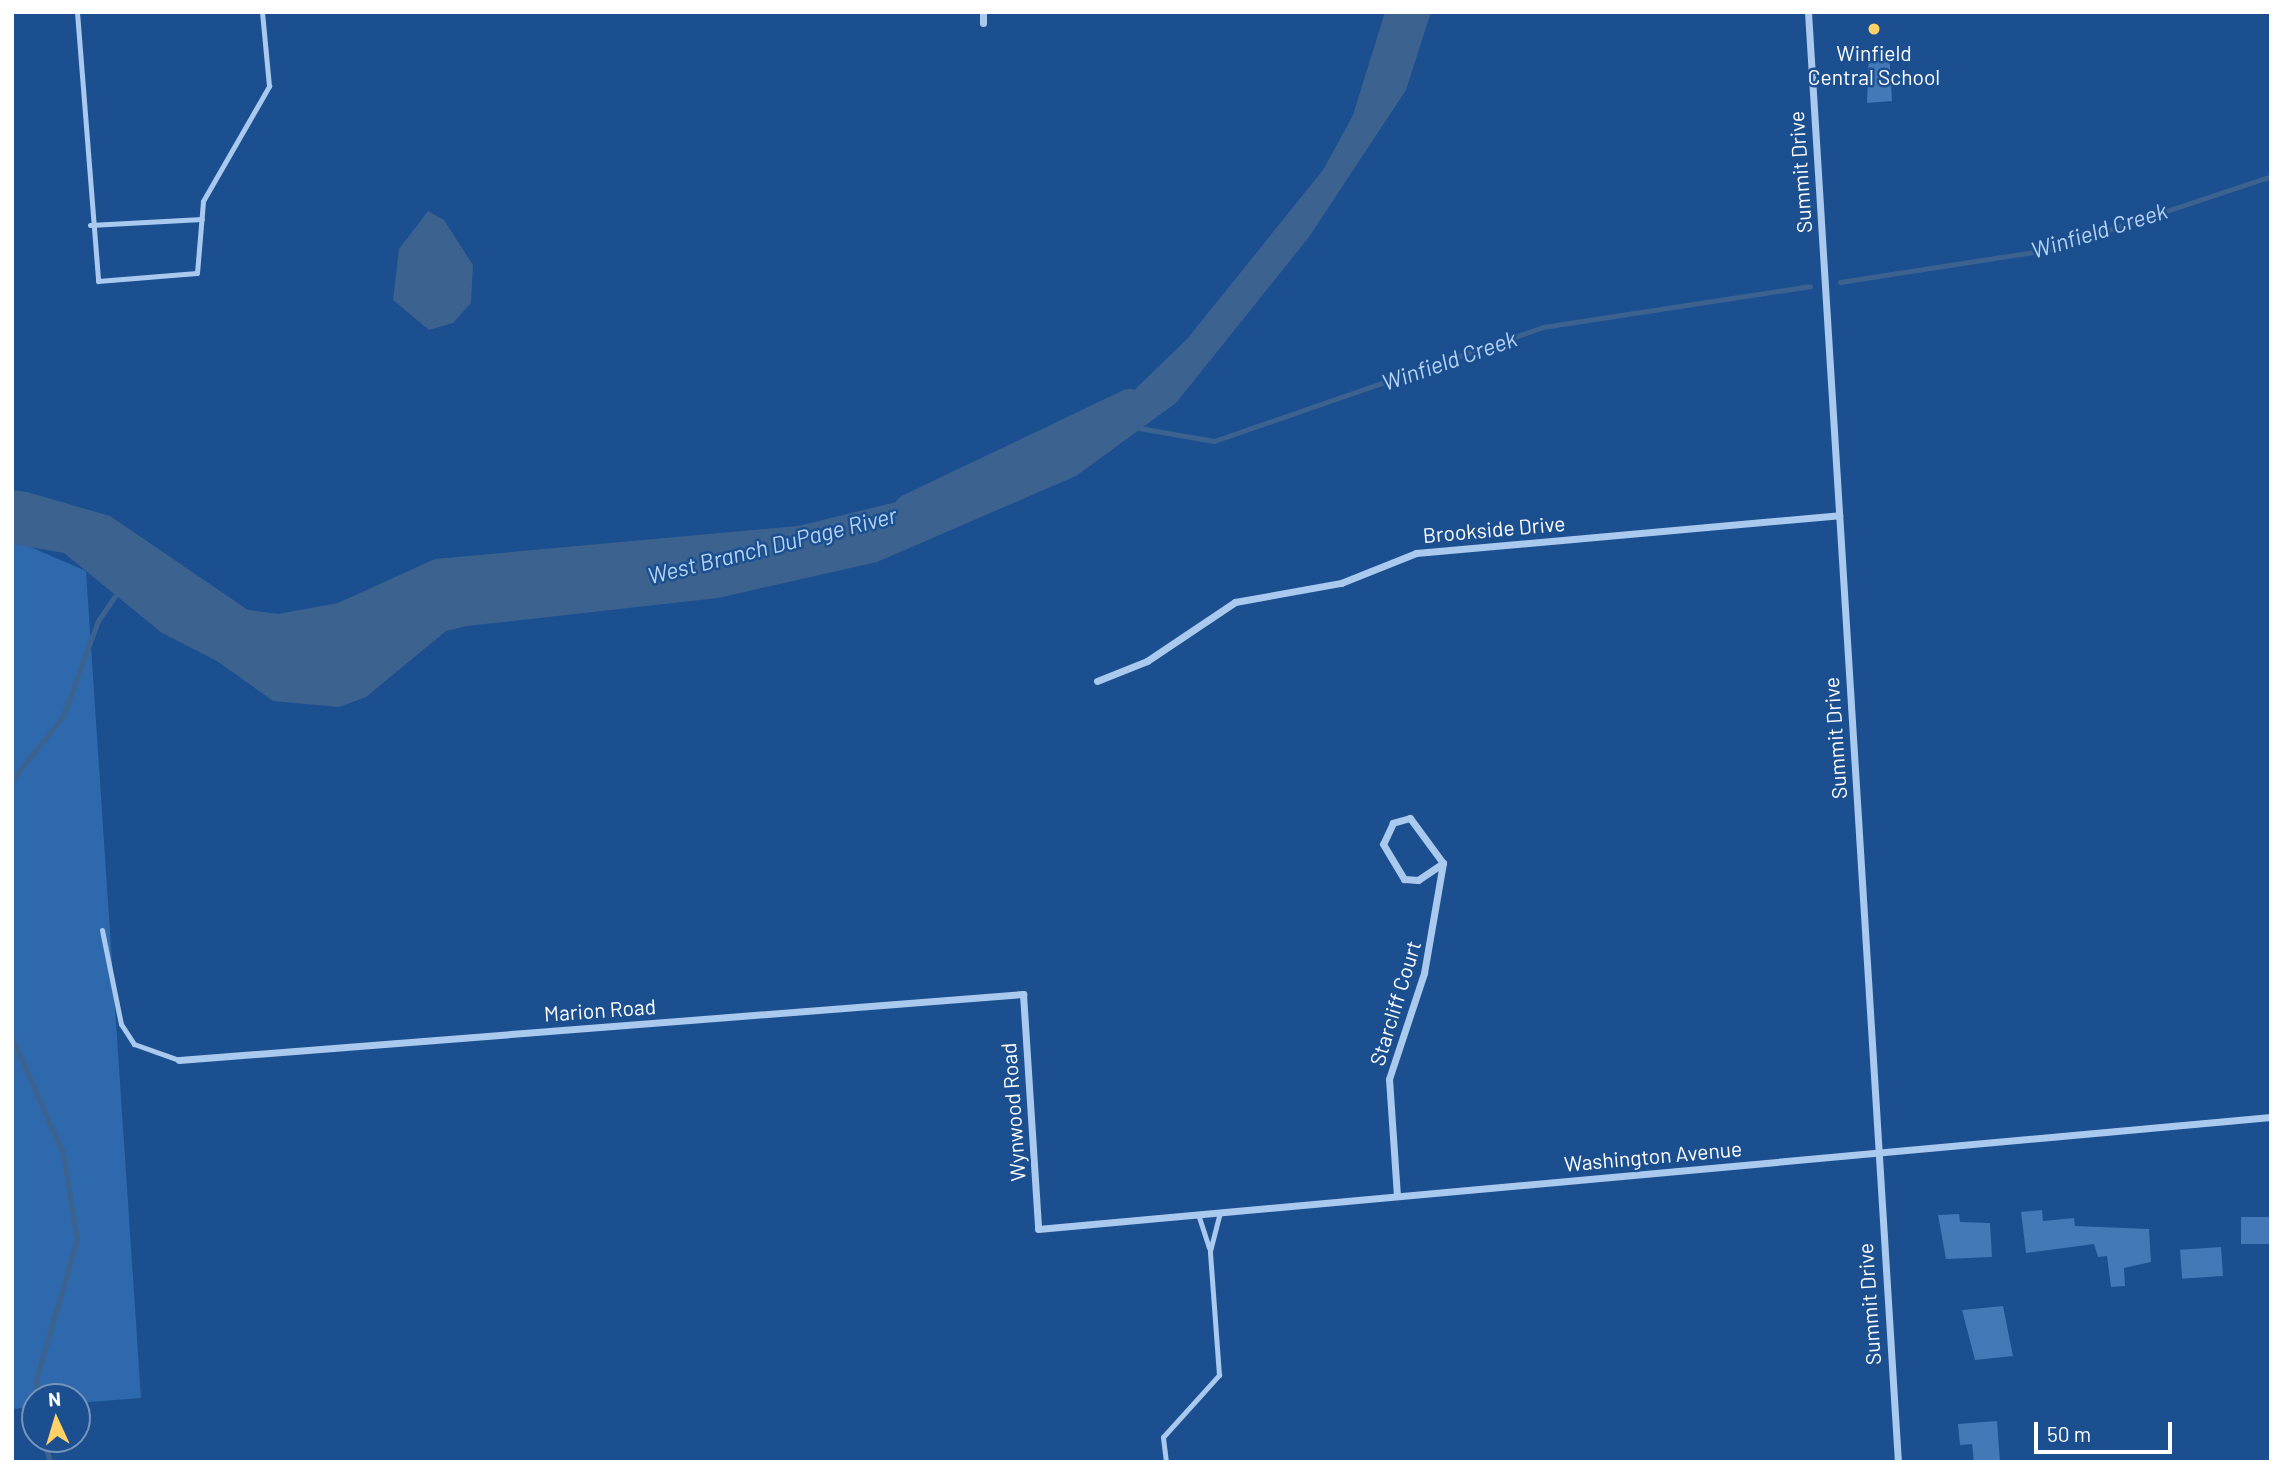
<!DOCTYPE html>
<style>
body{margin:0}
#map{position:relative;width:2283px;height:1474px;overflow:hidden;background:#1b4f8f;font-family:Barlow,sans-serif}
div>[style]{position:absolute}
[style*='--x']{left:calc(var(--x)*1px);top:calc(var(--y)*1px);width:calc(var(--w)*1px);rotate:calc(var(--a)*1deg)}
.green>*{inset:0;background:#2e69ad}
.water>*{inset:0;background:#3c6290}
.stream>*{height:5px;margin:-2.5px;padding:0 2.5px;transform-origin:2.5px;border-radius:2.5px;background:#3c6290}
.river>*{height:33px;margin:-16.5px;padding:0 16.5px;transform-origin:16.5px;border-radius:16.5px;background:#3c6290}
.building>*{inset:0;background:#4478b7;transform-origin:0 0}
.service>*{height:5px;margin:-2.5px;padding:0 2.5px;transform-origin:2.5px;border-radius:2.5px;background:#a9c9ee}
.minor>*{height:7px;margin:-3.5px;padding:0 3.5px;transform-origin:3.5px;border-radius:3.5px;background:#a9c9ee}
.dots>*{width:19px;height:19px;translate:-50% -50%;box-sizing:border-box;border:4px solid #1b4f8f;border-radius:50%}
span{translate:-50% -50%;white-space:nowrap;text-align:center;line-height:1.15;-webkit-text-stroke:5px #1b4f8f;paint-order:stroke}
.poi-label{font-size:21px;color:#fff}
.street-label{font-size:21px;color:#fff}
.water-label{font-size:23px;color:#b5d3f5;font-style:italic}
.frame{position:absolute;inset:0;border:14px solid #fff;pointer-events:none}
.north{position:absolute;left:21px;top:1383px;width:70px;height:70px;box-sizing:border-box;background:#1b4f8f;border:2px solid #7695bc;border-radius:50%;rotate:356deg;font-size:19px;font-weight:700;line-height:28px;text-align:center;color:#fff}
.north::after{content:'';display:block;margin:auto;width:24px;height:32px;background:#ffd166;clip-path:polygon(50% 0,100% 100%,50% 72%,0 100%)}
.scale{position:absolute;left:2034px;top:1422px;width:138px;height:32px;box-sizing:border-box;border:4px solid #fff;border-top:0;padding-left:9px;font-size:21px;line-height:24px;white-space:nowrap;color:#fff;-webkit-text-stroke:5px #1b4f8f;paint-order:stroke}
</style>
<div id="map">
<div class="green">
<i style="clip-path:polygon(12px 539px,86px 571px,141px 1398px,77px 1403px,77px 1397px,35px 1397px,35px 1407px,12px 1409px)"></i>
</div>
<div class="water">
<i style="clip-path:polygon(1385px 12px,1431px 12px,1406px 90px,1309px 237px,1176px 403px,1076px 476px,877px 562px,718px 598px,467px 626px,446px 631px,366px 697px,339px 707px,273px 701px,217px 661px,162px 633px,64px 553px,12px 544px,12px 490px,27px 492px,110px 516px,248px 610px,278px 614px,338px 603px,435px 559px,798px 526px,1007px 475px,1126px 398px,1187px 339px,1323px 170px,1353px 115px)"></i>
<i style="clip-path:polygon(428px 211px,444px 220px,473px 265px,471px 303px,453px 323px,429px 330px,393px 300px,399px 249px)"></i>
</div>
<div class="stream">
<i style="--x:1840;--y:282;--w:215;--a:-8.8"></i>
<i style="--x:2052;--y:249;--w:231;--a:-18.4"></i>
<i style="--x:1133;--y:427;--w:82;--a:9.8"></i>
<i style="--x:1214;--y:441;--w:348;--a:-19.1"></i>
<i style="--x:1543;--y:327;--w:270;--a:-8.7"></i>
<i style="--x:12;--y:780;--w:82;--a:-51.4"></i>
<i style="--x:63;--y:716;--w:101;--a:-69.8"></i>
<i style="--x:98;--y:621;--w:37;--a:-56"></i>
<i style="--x:12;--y:1038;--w:126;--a:66.1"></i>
<i style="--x:63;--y:1153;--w:87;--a:80.8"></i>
<i style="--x:77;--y:1239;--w:147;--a:106.2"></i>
<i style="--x:36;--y:1380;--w:17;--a:83"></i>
<i style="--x:43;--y:1439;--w:24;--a:73"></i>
</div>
<div class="river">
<i style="--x:909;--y:510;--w:244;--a:-25.5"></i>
</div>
<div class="building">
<i style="clip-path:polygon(1889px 50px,1892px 101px,1867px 103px,1869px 51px)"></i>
<i style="clip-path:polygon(2042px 1210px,2043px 1221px,2074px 1218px,2075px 1226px,2149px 1229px,2151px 1262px,2124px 1268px,2125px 1286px,2111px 1287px,2107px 1256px,2098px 1257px,2094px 1244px,2026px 1253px,2021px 1212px)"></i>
<i style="clip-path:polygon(1959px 1214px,1960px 1222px,1990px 1223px,1992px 1257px,1946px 1259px,1938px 1215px)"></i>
<i style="left:2271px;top:1217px;width:27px;height:30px;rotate:90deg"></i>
<i style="left:2221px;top:1247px;width:29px;height:41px;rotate:86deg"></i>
<i style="clip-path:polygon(2003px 1306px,2013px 1356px,1975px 1360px,1962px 1310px)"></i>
<i style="clip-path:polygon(1997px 1421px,2000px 1462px,1974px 1462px,1972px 1444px,1960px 1445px,1958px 1424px)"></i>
</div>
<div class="service">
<i style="--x:77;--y:12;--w:270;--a:85.5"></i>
<i style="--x:98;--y:281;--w:99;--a:-4.6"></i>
<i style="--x:197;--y:273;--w:72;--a:-85.2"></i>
<i style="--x:203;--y:201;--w:133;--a:-60.1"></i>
<i style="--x:269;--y:86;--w:74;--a:-95.4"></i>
<i style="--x:90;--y:225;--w:112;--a:-3.1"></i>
<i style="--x:102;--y:930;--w:96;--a:78.6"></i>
<i style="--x:121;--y:1024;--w:24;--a:57"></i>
<i style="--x:134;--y:1044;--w:48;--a:19.6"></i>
<i style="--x:1198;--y:1214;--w:36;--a:72"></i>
<i style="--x:1166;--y:1462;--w:25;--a:-97"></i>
<i style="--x:1163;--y:1437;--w:84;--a:-47.9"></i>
<i style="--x:1219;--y:1375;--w:124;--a:-94.2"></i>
<i style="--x:1210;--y:1251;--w:40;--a:-75.6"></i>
</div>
<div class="minor">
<i style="--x:983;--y:12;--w:11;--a:90"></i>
<i style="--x:1808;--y:12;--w:1453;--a:86.45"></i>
<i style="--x:1097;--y:681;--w:54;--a:-21.8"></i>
<i style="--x:1147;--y:661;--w:106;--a:-33.8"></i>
<i style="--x:1235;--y:602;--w:108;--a:-10.2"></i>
<i style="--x:1341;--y:583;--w:81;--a:-21.8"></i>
<i style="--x:1416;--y:553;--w:425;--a:-5.1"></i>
<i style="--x:179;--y:1060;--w:847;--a:-4.47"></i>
<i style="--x:1023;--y:994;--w:235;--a:86.3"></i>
<i style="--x:1038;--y:1229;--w:1238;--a:-5.19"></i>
<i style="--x:1397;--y:1196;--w:117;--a:-93.9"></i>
<i style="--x:1389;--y:1079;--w:112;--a:-71.7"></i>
<i style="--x:1424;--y:973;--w:112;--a:-80.2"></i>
<i style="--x:1443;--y:863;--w:56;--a:-126.3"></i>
<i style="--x:1410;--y:818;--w:18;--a:164"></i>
<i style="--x:1393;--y:823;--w:23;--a:115"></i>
<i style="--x:1383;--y:844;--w:41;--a:59"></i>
<i style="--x:1404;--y:879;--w:14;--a:4"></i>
<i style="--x:1418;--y:880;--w:30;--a:-34"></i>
</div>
<div class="dots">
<i style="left:1874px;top:29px;background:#ffd166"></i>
</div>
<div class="poi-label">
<span style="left:1874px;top:65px">Winfield<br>Central School</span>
</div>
<div class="street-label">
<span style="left:1800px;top:172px;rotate:-94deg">Summit Drive</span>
<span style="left:1494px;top:529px;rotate:-5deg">Brookside Drive</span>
<span style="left:1835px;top:738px;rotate:-94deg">Summit Drive</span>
<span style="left:1395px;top:1003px;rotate:-73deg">Starcliff Court</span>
<span style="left:600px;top:1010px;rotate:-4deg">Marion Road</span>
<span style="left:1013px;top:1112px;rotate:-94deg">Wynwood Road</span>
<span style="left:1653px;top:1156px;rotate:-5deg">Washington Avenue</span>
<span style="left:1869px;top:1304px;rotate:-94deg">Summit Drive</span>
</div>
<div class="water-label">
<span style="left:2099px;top:230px;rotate:-17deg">Winfield Creek</span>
<span style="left:1449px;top:360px;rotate:-19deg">Winfield Creek</span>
<span style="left:772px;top:545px;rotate:-14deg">West Branch DuPage River</span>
</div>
<div class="frame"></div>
<div class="north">N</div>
<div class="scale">50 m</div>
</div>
